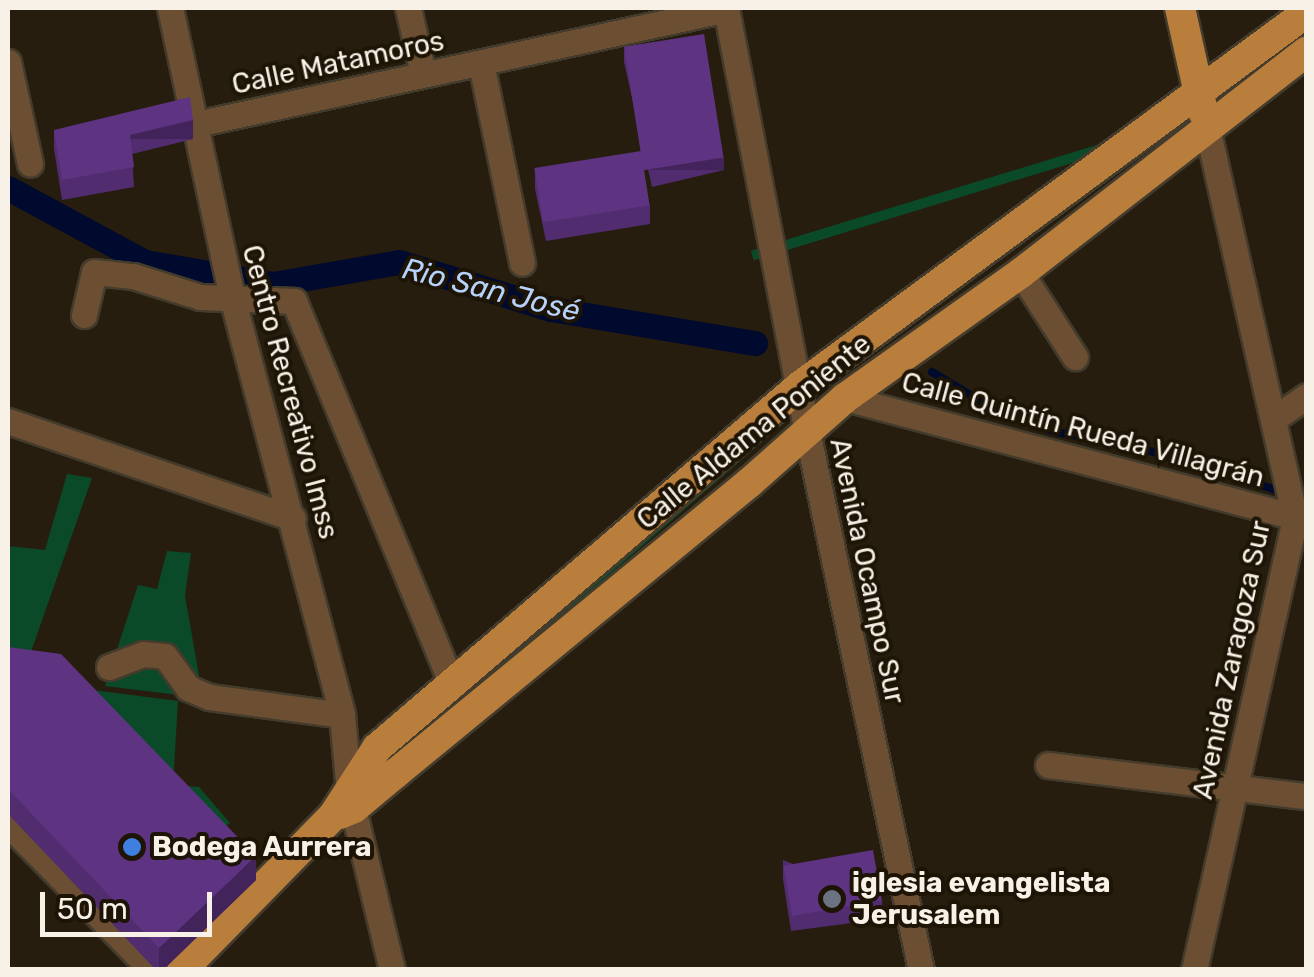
<!DOCTYPE html>
<meta charset="utf-8">
<style>
body{margin:0}
#map{position:relative;width:1314px;height:977px;overflow:hidden;background:#261d0e;font-family:Rubik,sans-serif}
div>[style]{position:absolute}
[style*='--x']{left:calc(var(--x)*1px);top:calc(var(--y)*1px);width:calc(var(--w)*1px);rotate:calc(var(--a)*1deg)}
.green>*{inset:0;background:#0a4a29;transform-origin:0 0}
.stream>*{height:8px;margin:-4px;padding:0 4px;transform-origin:4px;border-radius:4px;background:#000a2e}
.canal>*{height:25px;margin:-12.5px;padding:0 12.5px;transform-origin:12.5px;border-radius:12.5px;background:#000a2e}
.roads{filter:drop-shadow(2px 0 #433b2c) drop-shadow(-2px 0 #433b2c) drop-shadow(0 2px #433b2c) drop-shadow(0 -2px #433b2c)}
.minor>*{height:25px;margin:-12.5px;padding:0 12.5px;transform-origin:12.5px;border-radius:12.5px;background:#6c4f32}
.major>*{height:30px;margin:-15px;padding:0 15px;transform-origin:15px;border-radius:15px;background:#ba7e3c}
.wall>*{inset:0;background:#512d70}
.shaded-wall>*{inset:0;background:#42245b;transform-origin:0 0}
.building>*{inset:0;background:#5e3482;transform-origin:0 0}
.dots>*{width:28px;height:28px;translate:-50% -50%;box-sizing:border-box;border:5px solid #1d1405;border-radius:50%}
span{translate:-50% -50%;white-space:nowrap;text-align:center;line-height:1.15;-webkit-text-stroke:8px #1d1405;paint-order:stroke}
.street-label{font-size:28px;color:#f7f1e7}
.poi-label{font-size:28px;color:#f7f1e7;font-weight:700}
.left{translate:0 -50%;text-align:left}
.water-label{font-size:30px;color:#b6d2fb;font-style:italic}
.frame{position:absolute;inset:0;border:10px solid #f7f1e7;pointer-events:none}
.scale{position:absolute;left:40px;top:892px;width:172px;height:45px;box-sizing:border-box;border:5px solid #f7f1e7;border-top:0;padding-left:12px;font-size:30px;line-height:35px;white-space:nowrap;color:#f7f1e7;-webkit-text-stroke:8px #1d1405;paint-order:stroke}
</style>
<div id="map">
<div class="green">
<i style="left:1185px;top:118px;width:10px;height:454px;rotate:73deg"></i>
<i style="clip-path:polygon(774px 420px,778px 428px,495px 674px,385px 765px,380px 761px)"></i>
<i style="clip-path:polygon(67px 474px,92px 478px,27px 663px,8px 661px,8px 546px,45px 550px)"></i>
<i style="clip-path:polygon(167px 551px,191px 553px,185px 596px,203px 698px,105px 686px,138px 585px,157px 589px)"></i>
<i style="clip-path:polygon(77px 688px,178px 701px,173px 785px,199px 787px,230px 823px,217px 833px)"></i>
</div>
<div class="stream">
<i style="--x:932;--y:372;--w:82;--a:31"></i>
<i style="--x:1002;--y:414;--w:57;--a:18.4"></i>
<i style="--x:1056;--y:432;--w:86;--a:10.8"></i>
<i style="--x:1140;--y:448;--w:150;--a:17.1"></i>
</div>
<div class="canal">
<i style="--x:8;--y:188;--w:156;--a:28.4"></i>
<i style="--x:145;--y:262;--w:130;--a:9.8"></i>
<i style="--x:273;--y:284;--w:128;--a:-9.9"></i>
<i style="--x:399;--y:262;--w:159;--a:17.2"></i>
<i style="--x:551;--y:309;--w:207;--a:9.5"></i>
</div>
<div class="roads">
<div class="minor">
<i style="--x:170;--y:8;--w:300;--a:77.9"></i>
<i style="--x:233;--y:301;--w:428;--a:75.2"></i>
<i style="--x:342;--y:715;--w:77;--a:84.8"></i>
<i style="--x:349;--y:792;--w:183;--a:76.4"></i>
<i style="--x:408;--y:8;--w:68;--a:77.2"></i>
<i style="--x:726;--y:8;--w:431;--a:79.2"></i>
<i style="--x:807;--y:431;--w:551;--a:78.06"></i>
<i style="--x:8;--y:62;--w:104;--a:77.8"></i>
<i style="--x:481;--y:63;--w:204;--a:78.4"></i>
<i style="--x:196;--y:124;--w:543;--a:-12.22"></i>
<i style="--x:1021;--y:273;--w:100;--a:57.3"></i>
<i style="--x:84;--y:315;--w:44;--a:-76.9"></i>
<i style="--x:94;--y:272;--w:39;--a:6"></i>
<i style="--x:133;--y:276;--w:70;--a:17.4"></i>
<i style="--x:200;--y:297;--w:94;--a:2.4"></i>
<i style="--x:294;--y:301;--w:414;--a:67.6"></i>
<i style="--x:845;--y:398;--w:477;--a:14.8"></i>
<i style="--x:1275;--y:418;--w:38;--a:-35"></i>
<i style="--x:8;--y:421;--w:301;--a:18.8"></i>
<i style="--x:109;--y:667;--w:36;--a:-21"></i>
<i style="--x:143;--y:654;--w:22;--a:5"></i>
<i style="--x:165;--y:656;--w:39;--a:54"></i>
<i style="--x:188;--y:688;--w:23;--a:23"></i>
<i style="--x:209;--y:697;--w:134;--a:7.7"></i>
<i style="--x:1048;--y:765;--w:260;--a:6.9"></i>
<i style="--x:8;--y:824;--w:205;--a:45.4"></i>
<i style="--x:1194;--y:970;--w:463;--a:-77.4"></i>
<i style="--x:1295;--y:518;--w:400;--a:-102.7"></i>
</div>
<div class="major">
<i style="--x:1180;--y:8;--w:107;--a:77.5"></i>
<i style="--x:340;--y:814;--w:15;--a:-23"></i>
<i style="--x:354;--y:808;--w:55;--a:-39.8"></i>
<i style="--x:396;--y:773;--w:457;--a:-39.4"></i>
<i style="--x:749;--y:483;--w:128;--a:-41.5"></i>
<i style="--x:845;--y:398;--w:216;--a:-35.4"></i>
<i style="--x:1021;--y:273;--w:361;--a:-37.8"></i>
<i style="--x:182;--y:970;--w:216;--a:-45.6"></i>
<i style="--x:333;--y:816;--w:81;--a:-57.1"></i>
<i style="--x:377;--y:748;--w:557;--a:-40.56"></i>
<i style="--x:800;--y:386;--w:629;--a:-36.4"></i>
</div>
</div>
<div class="wall">
<i style="clip-path:polygon(624px 49px,724px 170px,652px 187px,624px 62px)"></i>
<i style="clip-path:polygon(54px 130px,193px 139px,132px 154px,134px 187px,62px 200px,54px 149px)"></i>
<i style="clip-path:polygon(535px 170px,650px 205px,650px 224px,546px 241px,535px 189px)"></i>
<i style="clip-path:polygon(8px 647px,256px 880px,163px 970px,156px 970px,8px 814px)"></i>
<i style="clip-path:polygon(783px 860px,882px 900px,882px 919px,791px 931px,783px 879px)"></i>
</div>
<div class="shaded-wall">
<i style="left:193px;top:120px;width:19px;height:65px;rotate:90deg"></i>
<i style="left:724px;top:157px;width:13px;height:74px;rotate:90deg"></i>
<i style="clip-path:polygon(256px 856px,256px 880px,163px 970px,159px 970px,159px 948px)"></i>
</div>
<div class="building">
<i style="left:704px;top:34px;width:125px;height:81px;rotate:81deg"></i>
<i style="clip-path:polygon(190px 97px,193px 120px,130px 135px,134px 167px,62px 180px,54px 130px)"></i>
<i style="left:641px;top:151px;width:55px;height:108px;rotate:81deg"></i>
<i style="clip-path:polygon(8px 647px,61px 654px,256px 856px,159px 948px,8px 789px)"></i>
<i style="left:873px;top:850px;width:51px;height:91px;rotate:80deg"></i>
</div>
<div class="dots">
<i style="left:132px;top:847px;background:#3f7fe0"></i>
<i style="left:832px;top:899px;background:#6b7280"></i>
</div>
<div class="street-label">
<span style="left:338px;top:63px;rotate:-12deg">Calle Matamoros</span>
<span style="left:290px;top:392px;rotate:75deg">Centro Recreativo Imss</span>
<span style="left:1083px;top:430px;rotate:15deg">Calle Quintín Rueda Villagrán</span>
<span style="left:754px;top:432px;rotate:-39deg">Calle Aldama Poniente</span>
<span style="left:867px;top:571px;rotate:78deg">Avenida Ocampo Sur</span>
<span style="left:1232px;top:660px;rotate:-78deg">Avenida Zaragoza Sur</span>
</div>
<div class="poi-label">
<span class="left" style="left:152px;top:847px">Bodega Aurrera</span>
<span class="left" style="left:852px;top:899px">iglesia evangelista<br>Jerusalem</span>
</div>
<div class="water-label">
<span style="left:491px;top:290px;rotate:14deg">Rio San José</span>
</div>
<div class="frame"></div>
<div class="scale">50 m</div>
</div>
